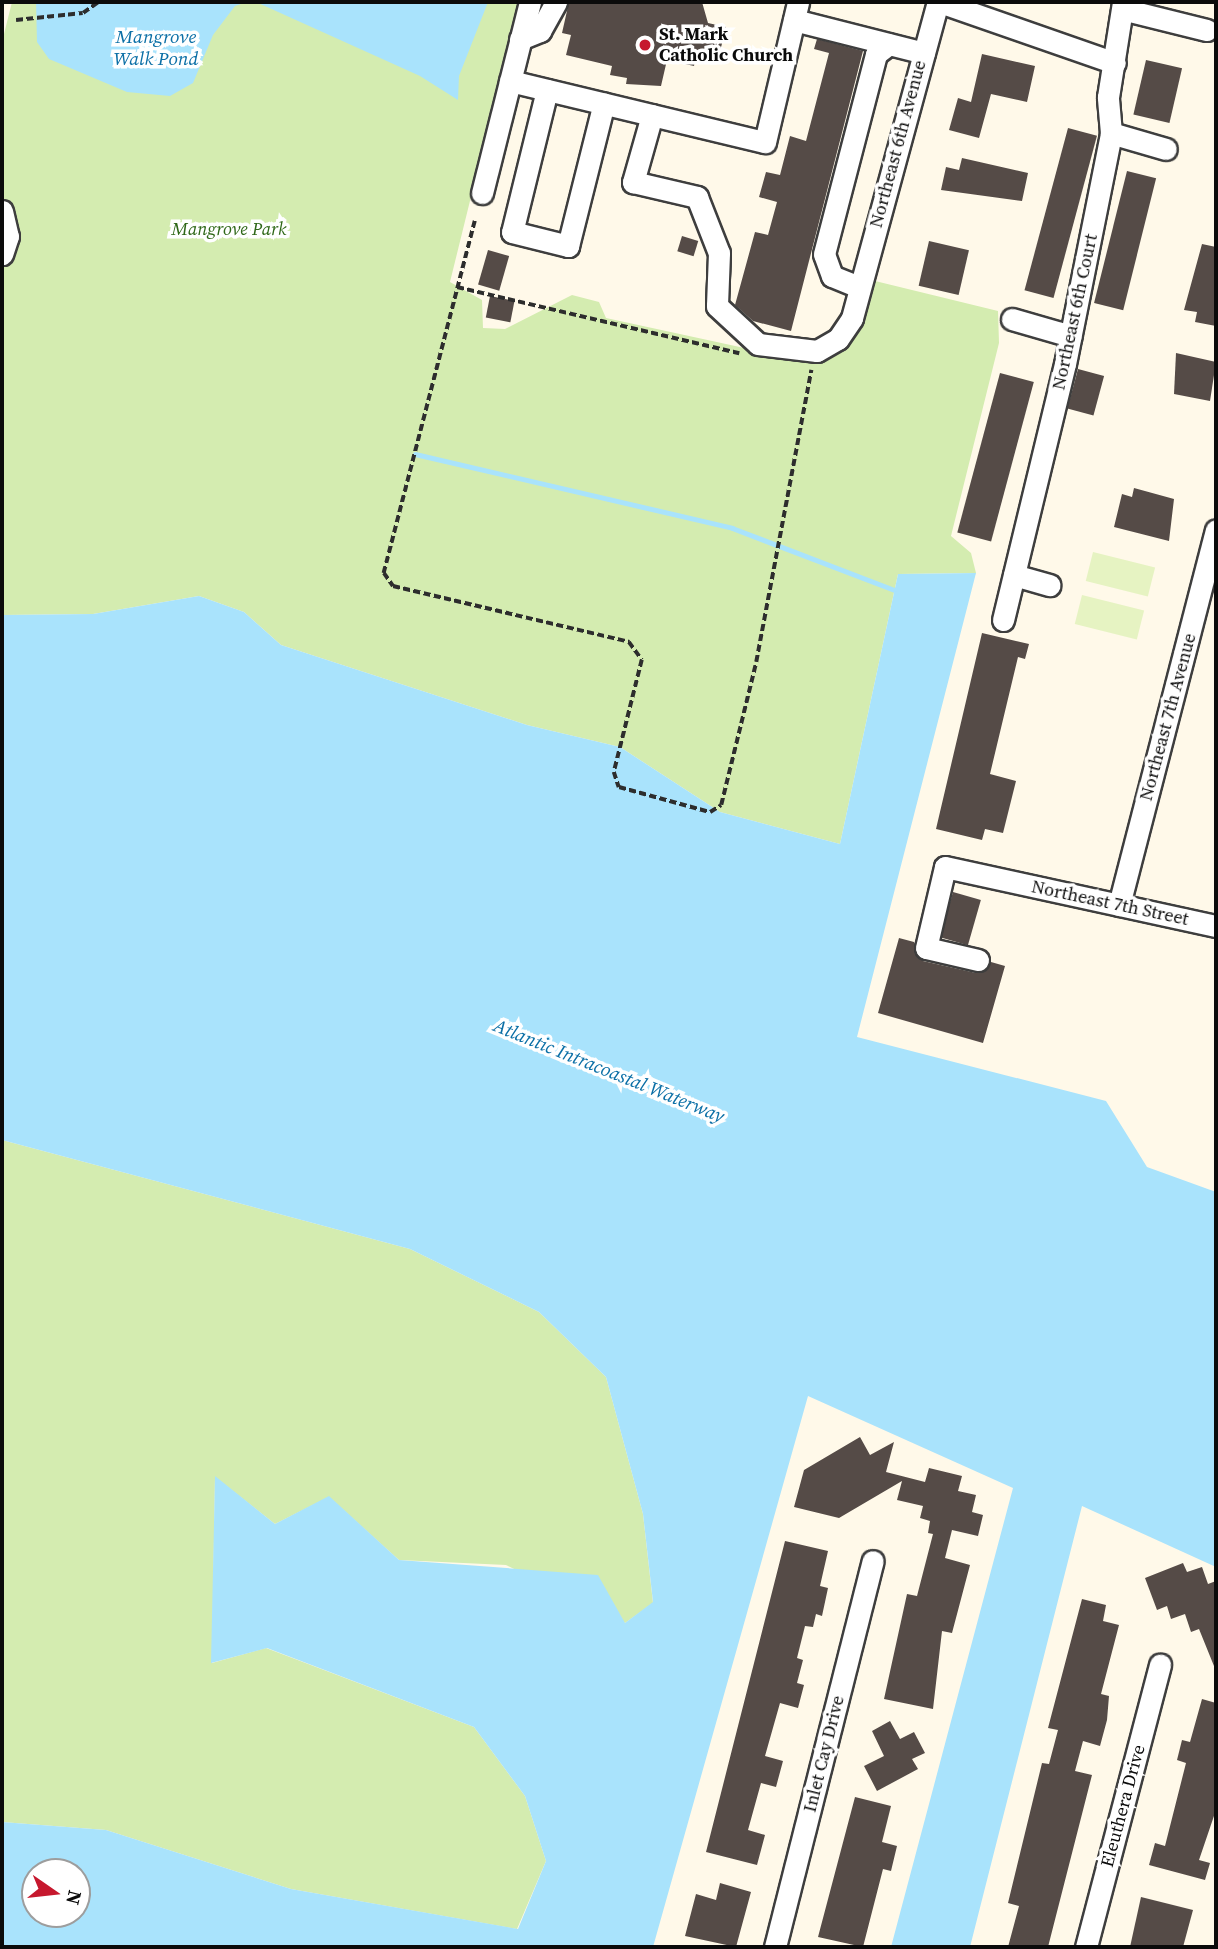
<!DOCTYPE html>
<style>
body{margin:0}
#map{position:relative;width:1218px;height:1949px;overflow:hidden;background:#fff9e9;font-family:"Source Serif 4",serif}
div>[style]{position:absolute}
[style*='--x']{left:calc(var(--x)*1px);top:calc(var(--y)*1px);width:calc(var(--w)*1px);rotate:calc(var(--a)*1deg)}
.green>*{inset:0;background:#d4ecb0}
.pitch>*{inset:0;background:#e6f3c2;transform-origin:0 0}
.water>*{inset:0;background:#a9e3fc}
.stream>*{height:5px;margin:-2.5px;padding:0 2.5px;transform-origin:2.5px;border-radius:2.5px;background:#a9e3fc}
.building>*{inset:0;background:#554b47;transform-origin:0 0}
.path>*{height:3.5px;margin-top:-1.75px;transform-origin:0;background:repeating-linear-gradient(90deg,#2d2d2d 0 7px,transparent 0 10.5px)}
.roads{filter:drop-shadow(2px 0 #3e3e3e) drop-shadow(-2px 0 #3e3e3e) drop-shadow(0 2px #3e3e3e) drop-shadow(0 -2px #3e3e3e)}
.minor>*{height:21px;margin:-10.5px;padding:0 10.5px;transform-origin:10.5px;border-radius:10.5px;background:#fff}
.dots>*{width:19px;height:19px;translate:-50% -50%;box-sizing:border-box;border:4px solid #fff;border-radius:50%}
span{translate:-50% -50%;white-space:nowrap;text-align:center;line-height:1.15;-webkit-text-stroke:7px #fff;paint-order:stroke}
.poi-label{font-size:18px;color:#0b0b0b;font-weight:700}
.left{translate:0 -50%;text-align:left}
.street-label{font-size:18px;color:#0b0b0b}
.park-label{font-size:18px;color:#2e6717;font-style:italic}
.water-label{font-size:19px;color:#0b6fa6;font-style:italic}
.frame{position:absolute;inset:0;border:4px solid #0b0b0b;pointer-events:none}
.north{position:absolute;left:21px;top:1858px;width:70px;height:70px;box-sizing:border-box;background:#fff;border:2px solid #9d9d9d;border-radius:50%;rotate:104deg;font-size:19px;font-weight:700;line-height:28px;text-align:center;color:#0b0b0b}
.north::after{content:'';display:block;margin:auto;width:24px;height:32px;background:#c6182e;clip-path:polygon(50% 0,100% 100%,50% 72%,0 100%)}
</style>
<div id="map">
<div class="green">
<i style="clip-path:polygon(12px 2px,519px 2px,450px 282px,482px 300px,483px 328px,505px 329px,572px 295px,599px 302px,606px 318px,805px 361px,831px 354px,859px 330px,871px 280px,998px 311px,999px 343px,951px 536px,971px 553px,976px 573px,898px 574px,840px 844px,720px 812px,620px 747px,527px 725px,281px 645px,244px 612px,199px 596px,93px 614px,2px 615px,2px 42px)"></i>
<i style="clip-path:polygon(2px 1140px,410px 1249px,539px 1312px,606px 1377px,643px 1514px,653px 1603px,625px 1623px,506px 1565px,399px 1560px,329px 1497px,275px 1524px,215px 1477px,212px 1663px,266px 1648px,474px 1727px,525px 1796px,546px 1861px,517px 1929px,291px 1889px,106px 1830px,2px 1822px)"></i>
</div>
<div class="pitch">
<i style="left:1093px;top:552px;width:64px;height:30px;rotate:14deg"></i>
<i style="left:1082px;top:595px;width:64px;height:30px;rotate:14deg"></i>
</div>
<div class="water">
<i style="clip-path:polygon(36px 2px,247px 2px,235px 6px,213px 35px,193px 83px,170px 96px,127px 92px,49px 59px,37px 42px)"></i>
<i style="clip-path:polygon(256px 2px,488px 2px,459px 76px,458px 100px,420px 76px)"></i>
<i style="clip-path:polygon(evenodd,976px 573px,857px 1037px,1106px 1101px,1147px 1167px,1216px 1192px,1216px 1567px,1082px 1506px,970px 1947px,891px 1947px,1013px 1488px,808px 1396px,653px 1947px,2px 1947px,2px 1822px,106px 1830px,291px 1889px,518px 1929px,546px 1861px,525px 1796px,474px 1727px,267px 1648px,211px 1663px,215px 1476px,275px 1524px,329px 1496px,399px 1560px,598px 1575px,625px 1623px,653px 1602px,643px 1514px,606px 1377px,539px 1312px,410px 1249px,2px 1140px,2px 615px,93px 614px,199px 596px,244px 612px,281px 645px,527px 725px,620px 747px,720px 812px,840px 844px,898px 574px,976px 573px,35px 1872px,77px 1872px,77px 1914px,35px 1914px,35px 1872px)"></i>
</div>
<div class="stream">
<i style="--x:415;--y:454;--w:326;--a:13.1"></i>
<i style="--x:732;--y:528;--w:173;--a:20.9"></i>
</div>
<div class="building">
<i style="clip-path:polygon(569px 2px,702px 2px,708px 23px,726px 27px,718px 60px,696px 55px,694px 66px,667px 60px,661px 86px,626px 84px,627px 78px,610px 75px,612px 66px,566px 55px,571px 35px,562px 33px)"></i>
<i style="clip-path:polygon(817px 39px,863px 51px,791px 331px,753px 321px,735px 305px,755px 232px,768px 235px,777px 202px,759px 197px,766px 172px,780px 175px,790px 136px,806px 141px,829px 53px,814px 49px)"></i>
<i style="clip-path:polygon(982px 54px,1035px 66px,1027px 102px,991px 94px,979px 138px,949px 130px,958px 98px,971px 102px)"></i>
<i style="left:1146px;top:60px;width:37px;height:56px;rotate:13deg"></i>
<i style="left:1068px;top:128px;width:30px;height:168px;rotate:15deg"></i>
<i style="clip-path:polygon(962px 158px,1028px 173px,1022px 201px,941px 190px,946px 167px,959px 170px)"></i>
<i style="left:1127px;top:171px;width:30px;height:136px;rotate:14deg"></i>
<i style="left:682px;top:236px;width:17px;height:16px;rotate:17deg"></i>
<i style="left:929px;top:241px;width:41px;height:46px;rotate:13deg"></i>
<i style="clip-path:polygon(1202px 244px,1216px 247px,1216px 326px,1195px 322px,1197px 312px,1184px 310px)"></i>
<i style="left:488px;top:250px;width:22px;height:36px;rotate:16deg"></i>
<i style="left:490px;top:296px;width:25px;height:22px;rotate:11deg"></i>
<i style="clip-path:polygon(1176px 353px,1216px 362px,1210px 401px,1174px 394px)"></i>
<i style="left:1078px;top:369px;width:27px;height:41px;rotate:15deg"></i>
<i style="left:1000px;top:373px;width:35px;height:165px;rotate:15deg"></i>
<i style="clip-path:polygon(1134px 488px,1174px 499px,1169px 541px,1114px 527px,1122px 494px,1132px 497px)"></i>
<i style="clip-path:polygon(982px 633px,1029px 644px,1025px 659px,1018px 657px,990px 774px,1016px 781px,1003px 833px,985px 829px,982px 840px,936px 829px)"></i>
<i style="left:953px;top:892px;width:29px;height:47px;rotate:16deg"></i>
<i style="clip-path:polygon(899px 938px,914px 942px,923px 961px,976px 973px,991px 962px,1005px 966px,983px 1043px,878px 1013px)"></i>
<i style="clip-path:polygon(860px 1437px,870px 1455px,894px 1442px,886px 1472px,925px 1482px,929px 1468px,962px 1476px,958px 1491px,976px 1495px,972px 1512px,983px 1515px,978px 1536px,952px 1530px,945px 1558px,970px 1565px,952px 1633px,942px 1631px,933px 1709px,884px 1699px,907px 1594px,917px 1596px,933px 1534px,928px 1533px,930px 1521px,920px 1518px,923px 1506px,897px 1500px,902px 1481px,839px 1518px,794px 1507px,804px 1470px)"></i>
<i style="clip-path:polygon(785px 1541px,828px 1551px,820px 1586px,828px 1588px,822px 1616px,816px 1614px,813px 1627px,805px 1626px,797px 1658px,803px 1660px,797px 1683px,804px 1685px,798px 1708px,780px 1703px,765px 1756px,783px 1761px,776px 1787px,761px 1783px,748px 1830px,765px 1835px,757px 1865px,706px 1852px)"></i>
<i style="clip-path:polygon(1183px 1563px,1187px 1572px,1202px 1567px,1208px 1584px,1216px 1581px,1216px 1671px,1199px 1629px,1191px 1632px,1185px 1614px,1171px 1619px,1167px 1606px,1157px 1610px,1145px 1578px)"></i>
<i style="clip-path:polygon(1082px 1599px,1106px 1605px,1103px 1621px,1119px 1625px,1101px 1694px,1109px 1696px,1107px 1720px,1100px 1746px,1083px 1741px,1075px 1771px,1092px 1775px,1048px 1947px,1008px 1947px,1019px 1906px,1008px 1903px,1042px 1763px,1049px 1764px,1058px 1730px,1048px 1728px)"></i>
<i style="clip-path:polygon(1202px 1699px,1216px 1703px,1216px 1810px,1199px 1860px,1210px 1863px,1205px 1880px,1149px 1865px,1155px 1843px,1165px 1846px,1186px 1763px,1177px 1760px,1182px 1740px,1190px 1742px)"></i>
<i style="clip-path:polygon(890px 1721px,900px 1739px,914px 1732px,925px 1753px,912px 1759px,918px 1769px,877px 1791px,864px 1766px,884px 1756px,872px 1731px)"></i>
<i style="clip-path:polygon(855px 1797px,891px 1806px,882px 1842px,897px 1846px,891px 1871px,883px 1869px,863px 1947px,818px 1937px)"></i>
<i style="clip-path:polygon(720px 1883px,751px 1892px,736px 1947px,685px 1936px,696px 1894px,716px 1900px)"></i>
<i style="clip-path:polygon(1141px 1897px,1193px 1910px,1183px 1947px,1130px 1947px)"></i>
</div>
<div class="path">
<i style="--x:16;--y:20;--w:67;--a:-6"></i>
<i style="--x:83;--y:13;--w:19;--a:-36"></i>
<i style="--x:475;--y:221;--w:364;--a:104.5"></i>
<i style="--x:384;--y:573;--w:16;--a:55"></i>
<i style="--x:393;--y:586;--w:243;--a:13.3"></i>
<i style="--x:629;--y:642;--w:22;--a:54"></i>
<i style="--x:642;--y:660;--w:115;--a:104"></i>
<i style="--x:614;--y:772;--w:16;--a:72"></i>
<i style="--x:619;--y:787;--w:94;--a:15.4"></i>
<i style="--x:710;--y:812;--w:13;--a:-32"></i>
<i style="--x:721;--y:805;--w:147;--a:-76.2"></i>
<i style="--x:756;--y:662;--w:297;--a:-79.3"></i>
<i style="--x:457;--y:287;--w:290;--a:13.2"></i>
</div>
<div class="roads">
<div class="minor">
<i style="--x:940;--y:2;--w:185;--a:19.2"></i>
<i style="--x:1126;--y:10;--w:83;--a:13.9"></i>
<i style="--x:794;--y:20;--w:134;--a:14.2"></i>
<i style="--x:520;--y:39;--w:22;--a:-22"></i>
<i style="--x:540;--y:31;--w:33;--a:-61"></i>
<i style="--x:510;--y:81;--w:262;--a:13.5"></i>
<i style="--x:765;--y:142;--w:144;--a:-76.7"></i>
<i style="--x:547;--y:90;--w:146;--a:103.8"></i>
<i style="--x:512;--y:232;--w:58;--a:14"></i>
<i style="--x:568;--y:246;--w:147;--a:-75.9"></i>
<i style="--x:652;--y:115;--w:70;--a:105.8"></i>
<i style="--x:633;--y:182;--w:66;--a:13.2"></i>
<i style="--x:697;--y:197;--w:60;--a:68.6"></i>
<i style="--x:719;--y:253;--w:53;--a:92.2"></i>
<i style="--x:717;--y:306;--w:56;--a:42.8"></i>
<i style="--x:758;--y:344;--w:59;--a:6.8"></i>
<i style="--x:817;--y:351;--w:24;--a:-30"></i>
<i style="--x:838;--y:339;--w:25;--a:-56"></i>
<i style="--x:852;--y:318;--w:327;--a:-74.8"></i>
<i style="--x:1111;--y:133;--w:57;--a:16.2"></i>
<i style="--x:482;--y:193;--w:197;--a:-75.9"></i>
<i style="--x:2;--y:211;--w:26;--a:77"></i>
<i style="--x:8;--y:236;--w:19;--a:108"></i>
<i style="--x:859;--y:287;--w:29;--a:-158"></i>
<i style="--x:832;--y:276;--w:23;--a:-110"></i>
<i style="--x:824;--y:254;--w:207;--a:-75.4"></i>
<i style="--x:876;--y:54;--w:16;--a:-38"></i>
<i style="--x:1012;--y:319;--w:61;--a:16.1"></i>
<i style="--x:1014;--y:575;--w:37;--a:16"></i>
<i style="--x:1003;--y:620;--w:263;--a:-76.4"></i>
<i style="--x:1065;--y:364;--w:236;--a:-78.7"></i>
<i style="--x:1111;--y:133;--w:36;--a:-95"></i>
<i style="--x:1108;--y:97;--w:96;--a:-81"></i>
<i style="--x:1119;--y:905;--w:387;--a:-75.5"></i>
<i style="--x:978;--y:960;--w:53;--a:-167"></i>
<i style="--x:926;--y:948;--w:83;--a:-76.8"></i>
<i style="--x:945;--y:867;--w:277;--a:12.3"></i>
<i style="--x:775;--y:1947;--w:398;--a:-75.8"></i>
<i style="--x:1086;--y:1947;--w:292;--a:-75.3"></i>
</div>
</div>
<div class="dots">
<i style="left:645px;top:45px;background:#c6182e"></i>
</div>
<div class="poi-label">
<span class="left" style="left:659px;top:45px">St. Mark<br>Catholic Church</span>
</div>
<div class="street-label">
<span style="left:898px;top:144px;rotate:-75deg">Northeast 6th Avenue</span>
<span style="left:1075px;top:312px;rotate:-78deg">Northeast 6th Court</span>
<span style="left:1168px;top:717px;rotate:-75deg">Northeast 7th Avenue</span>
<span style="left:1110px;top:903px;rotate:12deg">Northeast 7th Street</span>
<span style="left:824px;top:1754px;rotate:-76deg">Inlet Cay Drive</span>
<span style="left:1123px;top:1806px;rotate:-75deg">Eleuthera Drive</span>
</div>
<div class="park-label">
<span style="left:229px;top:229px">Mangrove Park</span>
</div>
<div class="water-label">
<span style="left:156px;top:48px">Mangrove<br>Walk Pond</span>
<span style="left:609px;top:1071px;rotate:22deg">Atlantic Intracoastal Waterway</span>
</div>
<div class="frame"></div>
<div class="north">N</div>
</div>
